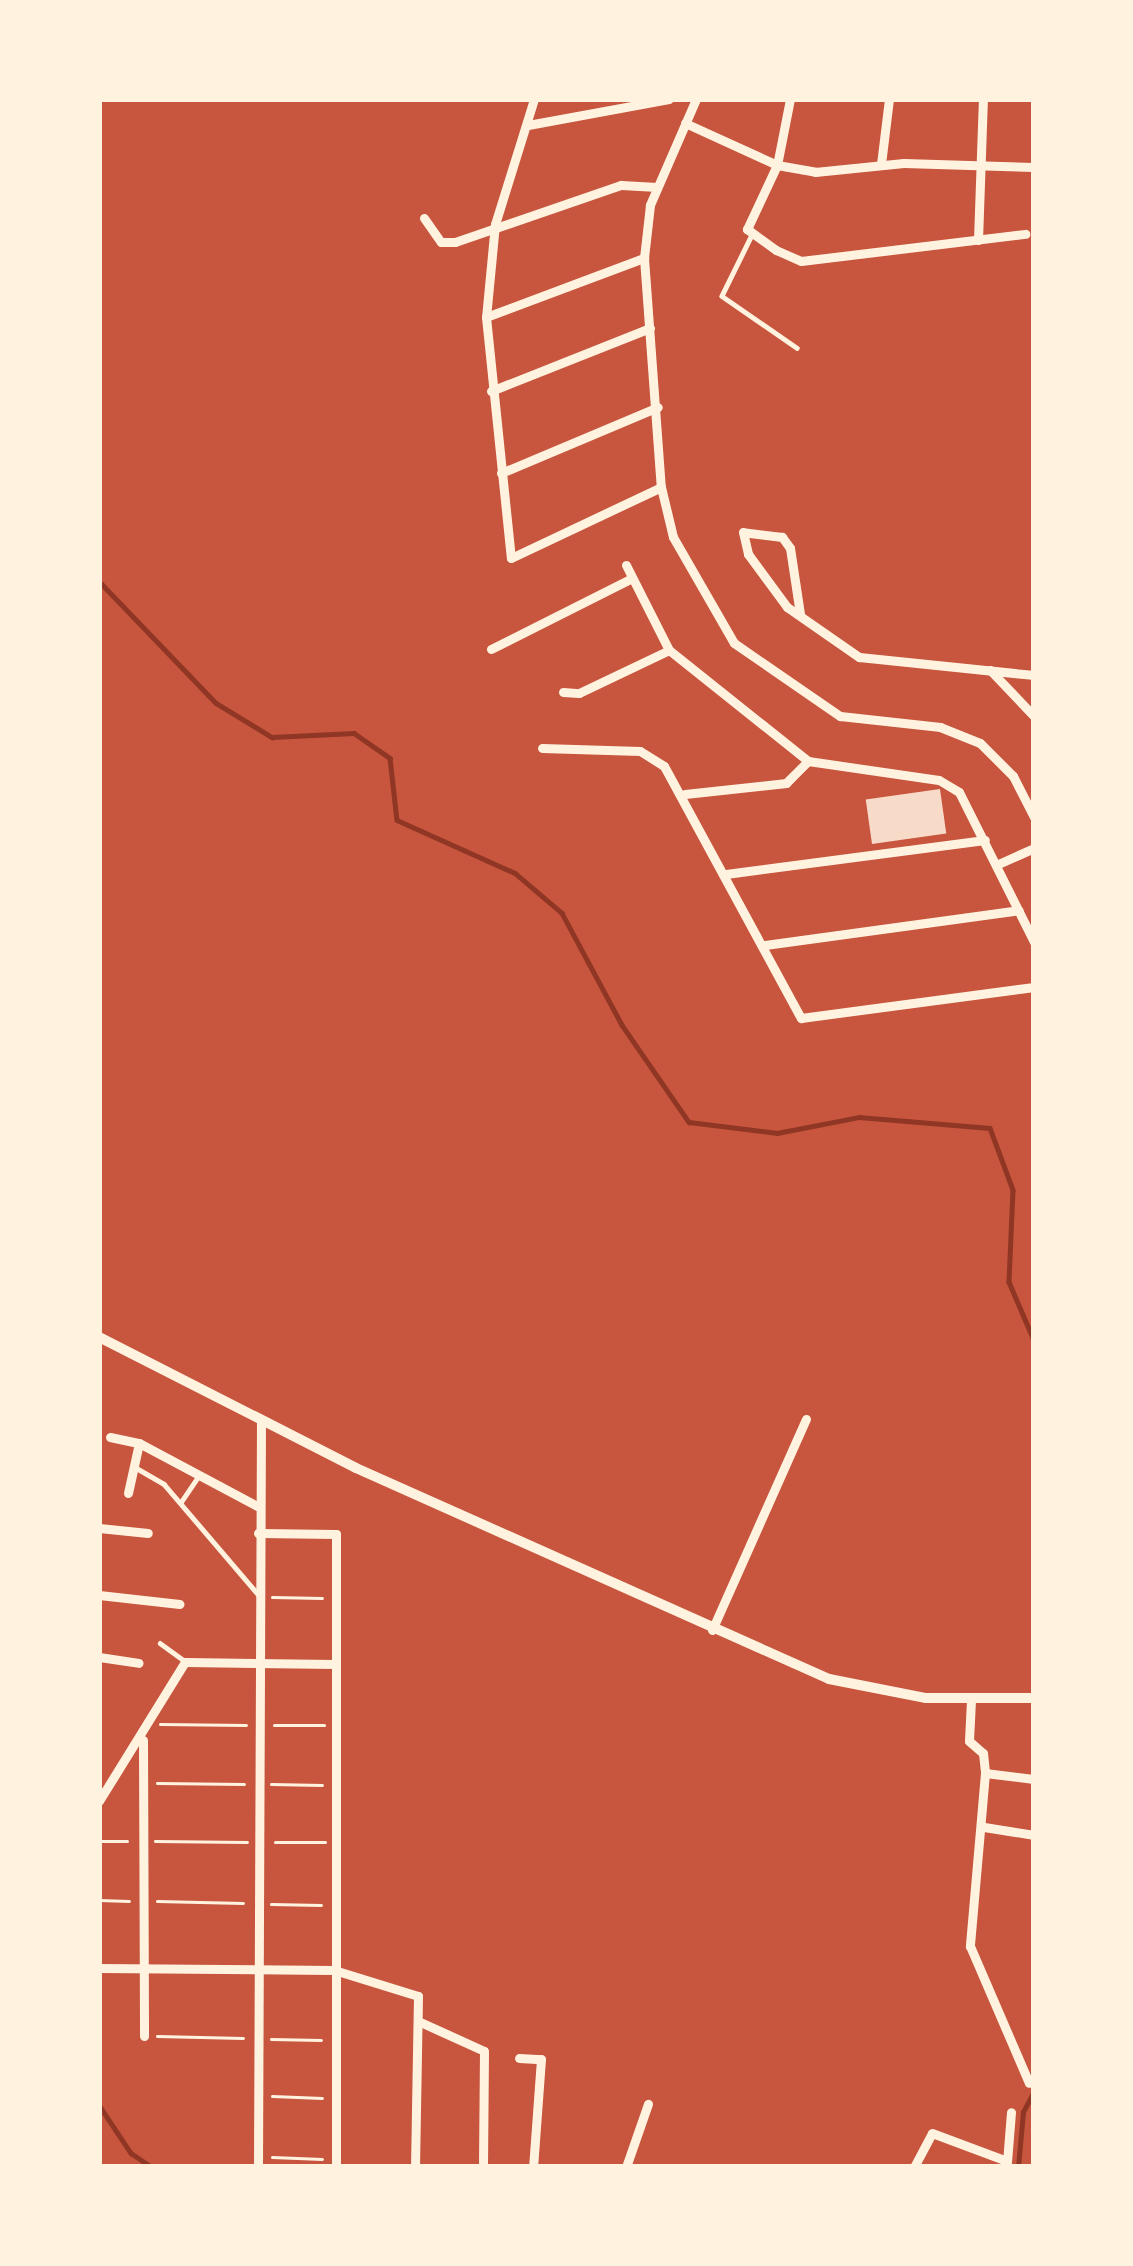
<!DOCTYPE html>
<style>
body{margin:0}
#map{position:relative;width:1133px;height:2266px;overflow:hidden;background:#c8553d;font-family:"Titillium Web",sans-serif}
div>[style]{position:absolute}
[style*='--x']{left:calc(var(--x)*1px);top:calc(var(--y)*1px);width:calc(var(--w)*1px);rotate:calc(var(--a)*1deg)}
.stream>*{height:4.5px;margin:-2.25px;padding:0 2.25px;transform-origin:2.25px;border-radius:2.25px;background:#8f3625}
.building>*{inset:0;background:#f7dbc8;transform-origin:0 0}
.path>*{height:3px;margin:-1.5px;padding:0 1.5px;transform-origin:1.5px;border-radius:1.5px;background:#fff3e0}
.service>*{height:4.5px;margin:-2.25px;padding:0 2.25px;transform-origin:2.25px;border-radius:2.25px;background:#fff3e0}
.minor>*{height:9px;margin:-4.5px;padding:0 4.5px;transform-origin:4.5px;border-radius:4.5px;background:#fff3e0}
.tertiary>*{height:10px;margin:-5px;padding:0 5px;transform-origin:5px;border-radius:5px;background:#fff3e0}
span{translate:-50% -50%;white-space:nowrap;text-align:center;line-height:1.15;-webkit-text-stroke:9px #fff3e0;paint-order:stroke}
.frame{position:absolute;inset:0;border:102px solid #fff3e0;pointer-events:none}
</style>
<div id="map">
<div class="stream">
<i style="--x:99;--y:581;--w:169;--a:46.2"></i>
<i style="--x:216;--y:703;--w:66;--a:31.3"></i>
<i style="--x:272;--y:737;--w:82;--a:-2.8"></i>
<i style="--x:354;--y:733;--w:44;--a:34.8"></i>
<i style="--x:390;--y:758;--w:62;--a:83.6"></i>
<i style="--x:397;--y:820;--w:129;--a:24.2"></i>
<i style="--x:515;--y:873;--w:62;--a:40.4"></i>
<i style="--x:562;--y:913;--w:127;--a:61.8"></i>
<i style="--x:622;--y:1025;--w:118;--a:55.4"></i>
<i style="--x:689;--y:1122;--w:89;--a:7.1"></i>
<i style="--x:777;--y:1133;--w:84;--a:-11"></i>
<i style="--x:859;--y:1117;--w:131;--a:4.8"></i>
<i style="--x:990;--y:1128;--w:66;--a:69.6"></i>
<i style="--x:1013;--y:1190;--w:92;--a:92.5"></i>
<i style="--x:1009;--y:1282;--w:63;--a:66.7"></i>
<i style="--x:99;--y:2105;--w:58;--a:56.3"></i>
<i style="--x:131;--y:2153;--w:25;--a:34"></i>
<i style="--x:1018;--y:2167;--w:55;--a:-84.8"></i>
<i style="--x:1023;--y:2112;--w:24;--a:-62"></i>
</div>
<div class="building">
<i style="left:940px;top:789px;width:45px;height:75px;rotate:82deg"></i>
</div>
<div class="path">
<i style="--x:272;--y:1597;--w:50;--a:1.1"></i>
<i style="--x:160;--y:1724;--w:86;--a:0.7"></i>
<i style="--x:274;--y:1725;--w:50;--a:0"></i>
<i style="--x:157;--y:1783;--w:87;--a:0.7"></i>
<i style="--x:271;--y:1784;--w:51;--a:1.1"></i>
<i style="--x:99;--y:1841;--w:28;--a:0"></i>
<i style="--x:155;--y:1841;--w:92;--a:0.6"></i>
<i style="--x:275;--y:1842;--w:50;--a:0"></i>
<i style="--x:99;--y:1900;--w:30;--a:2"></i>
<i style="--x:157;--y:1901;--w:86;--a:1.3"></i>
<i style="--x:271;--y:1904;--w:50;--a:1.1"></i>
<i style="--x:157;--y:2036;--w:86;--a:1.3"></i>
<i style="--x:271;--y:2039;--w:50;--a:1.1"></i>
<i style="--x:272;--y:2096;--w:50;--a:2.3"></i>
<i style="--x:272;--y:2157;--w:50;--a:2.3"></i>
</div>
<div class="service">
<i style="--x:753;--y:233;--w:70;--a:116.2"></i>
<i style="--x:722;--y:296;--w:91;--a:34.7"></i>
<i style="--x:133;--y:1466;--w:36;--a:30"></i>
<i style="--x:164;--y:1484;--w:145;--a:49.5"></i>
<i style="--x:181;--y:1502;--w:30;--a:-56"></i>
<i style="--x:160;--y:1643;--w:31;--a:36"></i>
</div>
<div class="minor">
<i style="--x:534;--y:99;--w:131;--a:107.3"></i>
<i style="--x:495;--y:224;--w:93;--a:95.5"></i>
<i style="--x:486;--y:317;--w:242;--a:84.1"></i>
<i style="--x:511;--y:558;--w:166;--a:-25.3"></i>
<i style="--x:696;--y:99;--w:116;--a:113.5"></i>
<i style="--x:650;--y:205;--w:53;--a:96.5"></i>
<i style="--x:644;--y:258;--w:230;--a:85.8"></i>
<i style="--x:661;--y:487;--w:51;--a:76.5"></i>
<i style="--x:673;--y:537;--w:122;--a:60.1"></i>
<i style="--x:734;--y:643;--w:129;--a:34.6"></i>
<i style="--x:840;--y:716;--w:101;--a:6.3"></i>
<i style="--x:940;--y:727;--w:43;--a:21.8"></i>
<i style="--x:980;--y:743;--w:47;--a:45"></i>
<i style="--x:1013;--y:776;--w:46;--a:62.9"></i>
<i style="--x:790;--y:99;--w:67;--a:101.1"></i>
<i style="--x:777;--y:165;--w:71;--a:115.1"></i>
<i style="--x:747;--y:229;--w:36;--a:36"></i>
<i style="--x:776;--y:250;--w:27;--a:24"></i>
<i style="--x:801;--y:261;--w:226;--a:-6.9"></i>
<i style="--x:685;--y:123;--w:101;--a:24.5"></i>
<i style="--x:777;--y:165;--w:39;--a:10"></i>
<i style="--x:815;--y:172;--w:89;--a:-5.8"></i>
<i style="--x:904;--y:163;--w:130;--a:1.8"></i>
<i style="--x:528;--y:125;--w:143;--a:-10.4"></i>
<i style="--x:881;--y:164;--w:65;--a:-83"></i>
<i style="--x:424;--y:218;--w:29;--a:55"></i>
<i style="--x:441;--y:242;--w:14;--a:0"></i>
<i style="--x:455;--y:242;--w:176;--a:-19"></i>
<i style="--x:621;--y:185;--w:36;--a:3"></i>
<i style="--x:978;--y:240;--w:141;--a:-88"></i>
<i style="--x:486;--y:317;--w:169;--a:-20.5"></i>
<i style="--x:491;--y:391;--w:171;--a:-21.6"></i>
<i style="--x:501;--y:473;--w:170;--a:-22.8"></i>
<i style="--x:626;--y:565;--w:95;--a:63.2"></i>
<i style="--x:669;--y:650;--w:178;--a:38.6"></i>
<i style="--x:808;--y:761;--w:132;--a:8.3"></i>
<i style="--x:939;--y:780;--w:23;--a:31"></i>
<i style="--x:959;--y:792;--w:168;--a:63.4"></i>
<i style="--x:800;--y:614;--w:67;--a:-98.6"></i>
<i style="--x:790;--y:548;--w:14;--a:-126"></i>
<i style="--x:782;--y:537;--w:39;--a:-173"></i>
<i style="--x:743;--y:532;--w:23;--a:77"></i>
<i style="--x:748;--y:554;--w:66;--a:53.7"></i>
<i style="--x:787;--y:607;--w:88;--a:34.8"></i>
<i style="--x:859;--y:657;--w:176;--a:5.9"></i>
<i style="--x:491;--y:649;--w:158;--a:-26.7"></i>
<i style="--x:990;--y:670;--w:64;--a:46.3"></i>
<i style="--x:563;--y:692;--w:16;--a:4"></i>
<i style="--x:579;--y:693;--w:100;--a:-25.5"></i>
<i style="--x:542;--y:748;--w:98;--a:1.8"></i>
<i style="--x:640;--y:751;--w:28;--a:32"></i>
<i style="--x:664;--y:766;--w:287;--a:61.5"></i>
<i style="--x:801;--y:1018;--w:235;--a:-7.6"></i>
<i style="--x:685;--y:794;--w:102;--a:-6.2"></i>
<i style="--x:786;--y:783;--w:31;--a:-45"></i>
<i style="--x:996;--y:865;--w:42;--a:-24.1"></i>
<i style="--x:726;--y:874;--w:261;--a:-7.5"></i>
<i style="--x:765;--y:945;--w:256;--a:-7.8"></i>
<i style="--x:110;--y:1437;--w:30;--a:12"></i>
<i style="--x:139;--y:1443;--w:134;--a:28.1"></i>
<i style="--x:128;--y:1493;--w:51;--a:-77.6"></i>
<i style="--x:99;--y:1528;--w:49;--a:5.8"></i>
<i style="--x:258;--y:1533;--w:78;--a:0.7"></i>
<i style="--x:336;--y:1534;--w:633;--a:90"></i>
<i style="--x:99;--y:1595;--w:81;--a:6.4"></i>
<i style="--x:712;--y:1630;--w:231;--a:-66"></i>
<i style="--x:99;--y:1657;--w:40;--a:8.5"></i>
<i style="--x:971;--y:1700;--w:41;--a:92.8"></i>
<i style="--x:969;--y:1741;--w:18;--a:41"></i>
<i style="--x:983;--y:1753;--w:20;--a:84"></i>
<i style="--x:985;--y:1773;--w:174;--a:95"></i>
<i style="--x:970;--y:1946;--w:149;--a:66.7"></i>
<i style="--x:143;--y:1740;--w:296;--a:89.8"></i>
<i style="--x:985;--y:1773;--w:49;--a:7"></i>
<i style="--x:99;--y:1801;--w:163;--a:-58.3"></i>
<i style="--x:185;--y:1662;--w:151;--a:0.8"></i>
<i style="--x:984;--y:1827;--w:51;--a:9.1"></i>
<i style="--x:99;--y:1968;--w:235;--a:0.5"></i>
<i style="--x:334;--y:1970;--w:88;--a:17.2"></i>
<i style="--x:418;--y:1996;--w:171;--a:91"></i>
<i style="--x:418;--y:2021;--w:72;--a:24.4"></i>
<i style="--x:484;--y:2051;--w:116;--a:90.5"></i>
<i style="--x:519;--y:2058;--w:22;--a:3"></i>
<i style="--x:541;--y:2059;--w:108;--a:94.2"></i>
<i style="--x:1007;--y:2162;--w:50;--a:-85.4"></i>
<i style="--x:258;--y:2167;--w:746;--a:-89.77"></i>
<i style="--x:626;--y:2167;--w:67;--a:-70.8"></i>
<i style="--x:914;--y:2167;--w:38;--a:-62"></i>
<i style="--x:932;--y:2133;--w:80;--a:20.5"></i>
</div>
<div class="tertiary">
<i style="--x:99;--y:1337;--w:288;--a:27"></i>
<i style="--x:356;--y:1468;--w:518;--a:24.04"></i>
<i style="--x:829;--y:1679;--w:99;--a:11.1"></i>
<i style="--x:926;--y:1698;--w:108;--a:0"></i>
</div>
<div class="frame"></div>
</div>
